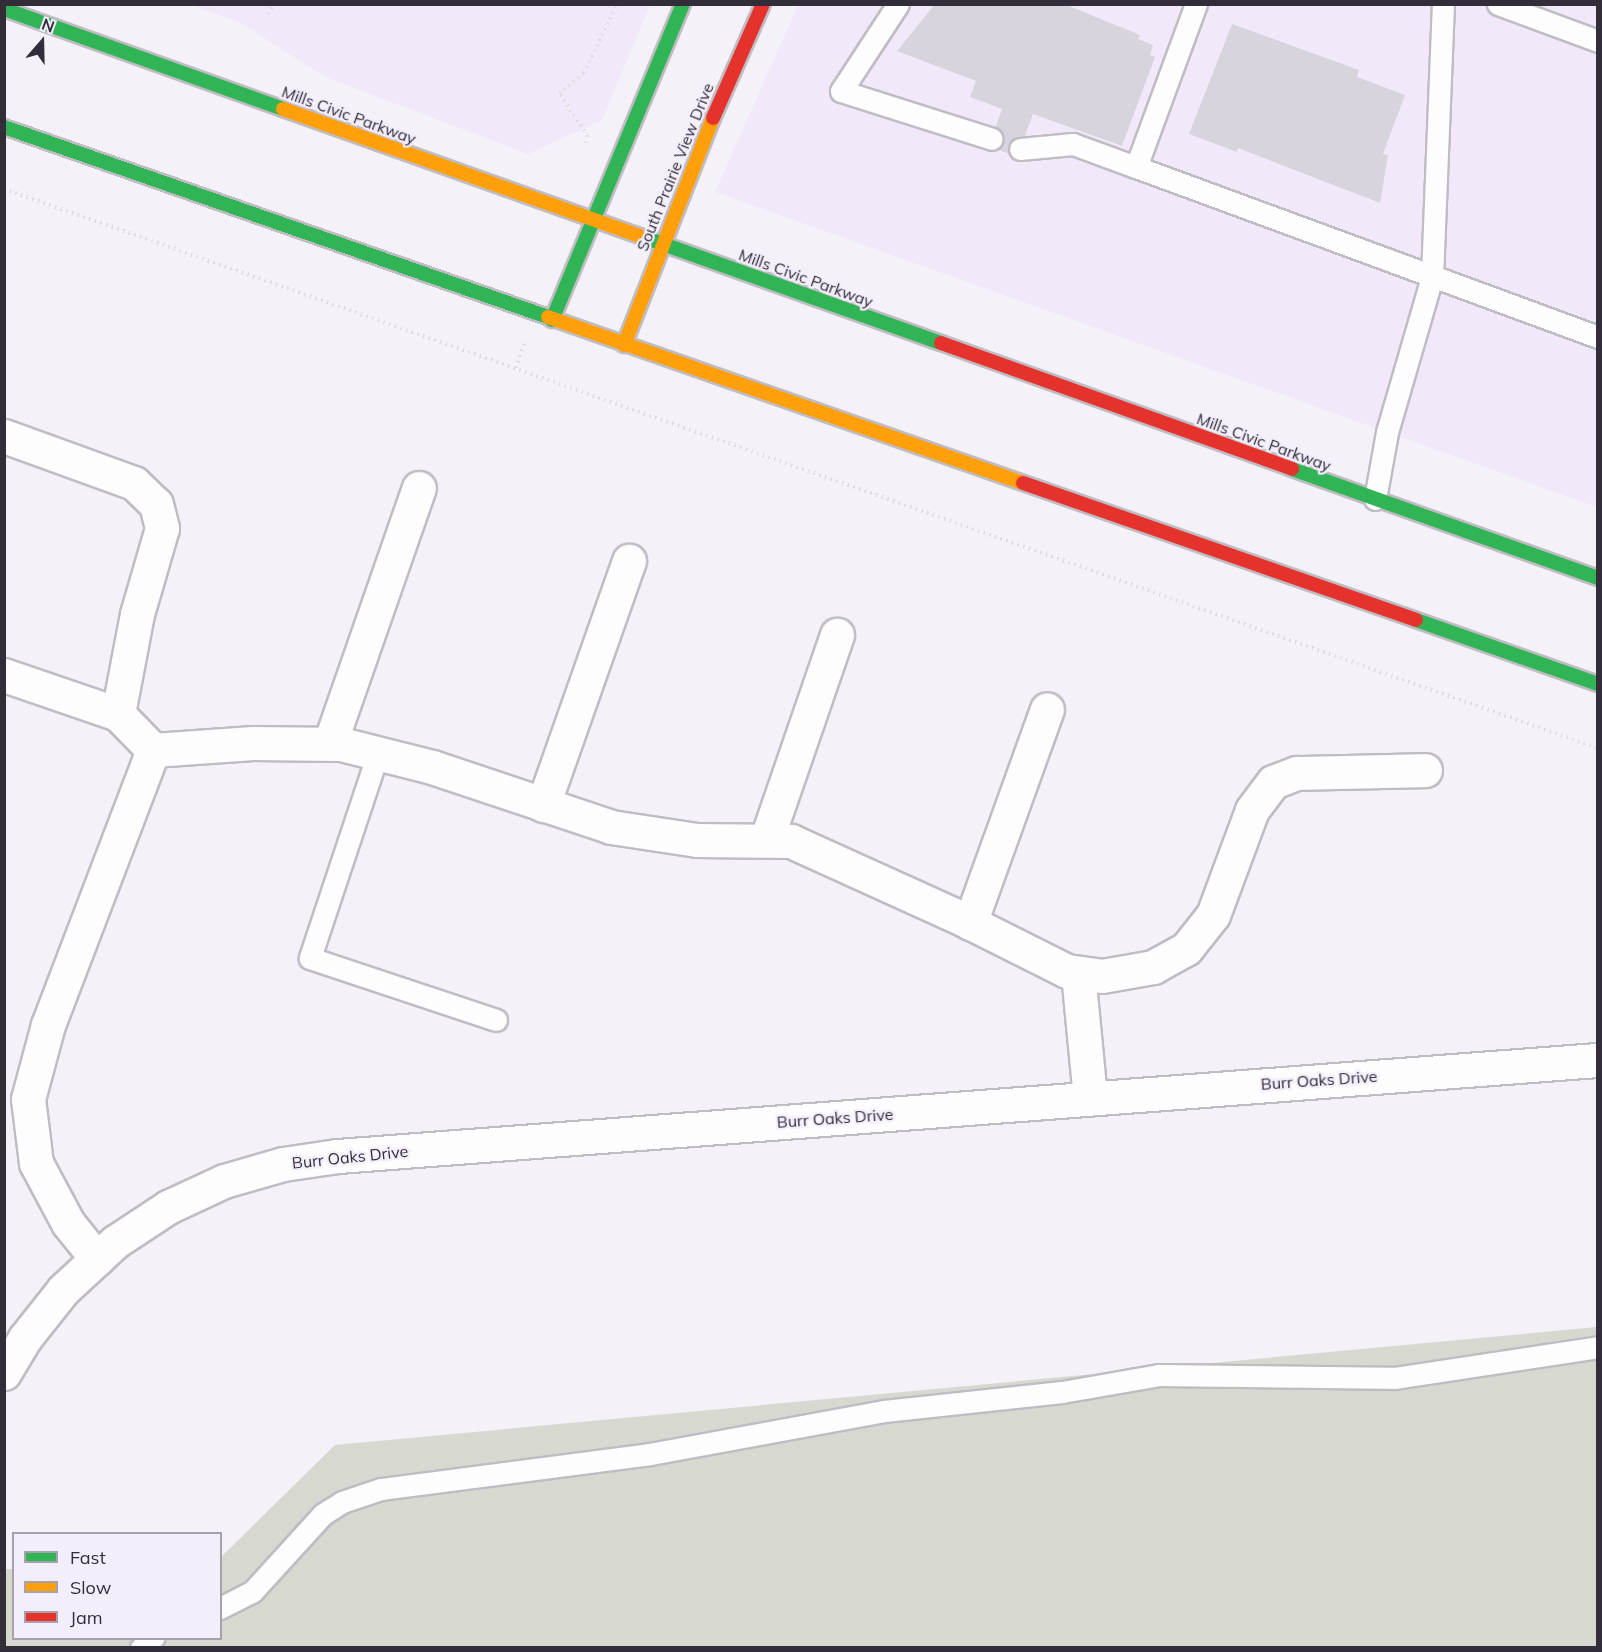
<!DOCTYPE html>
<style>
body{margin:0}
#map{position:relative;width:1602px;height:1652px;overflow:hidden;background:#f4f1f8;font-family:Mulish,sans-serif}
div>[style]{position:absolute}
[style*='--x']{left:calc(var(--x)*1px);top:calc(var(--y)*1px);width:calc(var(--w)*1px);rotate:calc(var(--a)*1deg)}
.built>*{inset:0;background:#f1e9f9}
.green>*{inset:0;background:#d7d8cf}
.building>*{inset:0;background:#d7d4de}
.path>*{height:4px;margin-top:-2px;transform-origin:0;background:repeating-linear-gradient(90deg,#ddddde 0 1.5px,transparent 0 6px)}
.roads{filter:drop-shadow(2px 0 #c0bcc4) drop-shadow(-2px 0 #c0bcc4) drop-shadow(0 2px #c0bcc4) drop-shadow(0 -2px #c0bcc4)}
.lane>*{height:21px;margin:-10.5px;padding:0 10.5px;transform-origin:10.5px;border-radius:10.5px;background:#fdfdfe}
.street>*{height:33px;margin:-16.5px;padding:0 16.5px;transform-origin:16.5px;border-radius:16.5px;background:#fdfdfe}
.fast>*{height:14px;margin:-7px;padding:0 7px;transform-origin:7px;border-radius:7px;background:#30b455}
.slow>*{height:14px;margin:-7px;padding:0 7px;transform-origin:7px;border-radius:7px;background:#ff9f0a}
.jam>*{height:14px;margin:-7px;padding:0 7px;transform-origin:7px;border-radius:7px;background:#e5322d}
span{translate:-50% -50%;white-space:nowrap;text-align:center;line-height:1.15;-webkit-text-stroke:4.5px #f4eefb;paint-order:stroke}
.street-label{font-size:16px;color:#332d39}
.frame{position:absolute;inset:0;border:6px solid #332d39;pointer-events:none}
.legend{position:absolute;left:12px;top:1532px;width:210px;height:108px;box-sizing:border-box;background:#f4eefb;border:2px solid #a7a1ad;margin:0;padding:8px 10px;list-style:none;font-size:18px;color:#332d39}
.legend li{display:flex;align-items:center;gap:12px;height:30px}
.legend b{width:30px;border:2px solid #a7a1ad}
.north{position:absolute;left:12px;top:12px;width:60px;height:60px;-webkit-text-stroke:4px #f4eefb;paint-order:stroke;rotate:20deg;font-size:16px;font-weight:700;line-height:24px;text-align:center;color:#332d39}
.north::after{content:'';display:block;margin:auto;width:21px;height:27px;background:#332d39;clip-path:polygon(50% 0,100% 100%,50% 72%,0 100%)}
</style>
<div id="map">
<div class="built">
<i style="clip-path:polygon(191px 5px,650px 5px,602px 120px,528px 154px,325px 77px,239px 22px)"></i>
<i style="clip-path:polygon(798px 5px,1597px 5px,1597px 507px,715px 192px)"></i>
</div>
<div class="green">
<i style="clip-path:polygon(1597px 1327px,1597px 1647px,5px 1648px,5px 1569px,13px 1569px,14px 1638px,220px 1638px,221px 1557px,335px 1445px)"></i>
</div>
<div class="building">
<i style="clip-path:polygon(935px 4px,1064px 4px,1140px 35px,1138px 39px,1153px 45px,1150px 55px,1155px 57px,1122px 146px,1033px 114px,1017px 157px,989px 146px,1002px 109px,970px 97px,976px 81px,897px 51px)"></i>
<i style="clip-path:polygon(1232px 24px,1359px 70px,1357px 77px,1405px 95px,1383px 154px,1388px 155px,1380px 203px,1238px 148px,1237px 152px,1189px 134px)"></i>
</div>
<div class="path">
<i style="--x:268;--y:14;--w:11;--a:-63"></i>
<i style="--x:586;--y:143;--w:7;--a:-74"></i>
<i style="--x:588;--y:136;--w:52;--a:-124"></i>
<i style="--x:559;--y:93;--w:32;--a:-39"></i>
<i style="--x:584;--y:73;--w:76;--a:-64.4"></i>
<i style="--x:4;--y:189;--w:1689;--a:19.33"></i>
<i style="--x:516;--y:368;--w:26;--a:-72"></i>
</div>
<div class="roads">
<div class="lane">
<i style="--x:898;--y:4;--w:104;--a:123.2"></i>
<i style="--x:841;--y:91;--w:158;--a:17.6"></i>
<i style="--x:1498;--y:4;--w:107;--a:20.3"></i>
<i style="--x:1020;--y:149;--w:53;--a:-5.4"></i>
<i style="--x:1073;--y:144;--w:67;--a:20.1"></i>
<i style="--x:1136;--y:167;--w:174;--a:-69.8"></i>
<i style="--x:1136;--y:167;--w:492;--a:20.2"></i>
<i style="--x:1375;--y:499;--w:68;--a:-79.8"></i>
<i style="--x:1387;--y:432;--w:161;--a:-73.8"></i>
<i style="--x:1432;--y:277;--w:273;--a:-87.7"></i>
<i style="--x:378;--y:753;--w:216;--a:108.4"></i>
<i style="--x:310;--y:958;--w:196;--a:18.4"></i>
<i style="--x:220;--y:1608;--w:36;--a:-27"></i>
<i style="--x:252;--y:1592;--w:105;--a:-47.7"></i>
<i style="--x:323;--y:1514;--w:22;--a:-32"></i>
<i style="--x:342;--y:1502;--w:41;--a:-18.4"></i>
<i style="--x:381;--y:1489;--w:271;--a:-7.4"></i>
<i style="--x:650;--y:1454;--w:238;--a:-10.4"></i>
<i style="--x:884;--y:1411;--w:179;--a:-6.1"></i>
<i style="--x:1062;--y:1392;--w:98;--a:-9.9"></i>
<i style="--x:1159;--y:1375;--w:235;--a:0.7"></i>
<i style="--x:1394;--y:1378;--w:206;--a:-8.6"></i>
<i style="--x:141;--y:1648;--w:16;--a:-40"></i>
</div>
<div class="street">
<i style="--x:4;--y:436;--w:138;--a:19.9"></i>
<i style="--x:134;--y:483;--w:30;--a:44"></i>
<i style="--x:156;--y:504;--w:25;--a:76"></i>
<i style="--x:162;--y:528;--w:90;--a:106.2"></i>
<i style="--x:137;--y:614;--w:102;--a:100.8"></i>
<i style="--x:4;--y:675;--w:120;--a:18.9"></i>
<i style="--x:118;--y:714;--w:50;--a:45.8"></i>
<i style="--x:153;--y:750;--w:100;--a:-4"></i>
<i style="--x:253;--y:743;--w:88;--a:0.7"></i>
<i style="--x:341;--y:744;--w:94;--a:14.2"></i>
<i style="--x:432;--y:767;--w:189;--a:18.5"></i>
<i style="--x:611;--y:827;--w:87;--a:8.6"></i>
<i style="--x:697;--y:840;--w:94;--a:0.6"></i>
<i style="--x:791;--y:841;--w:189;--a:24.4"></i>
<i style="--x:963;--y:919;--w:116;--a:26.6"></i>
<i style="--x:1067;--y:971;--w:35;--a:8"></i>
<i style="--x:1102;--y:976;--w:52;--a:-10"></i>
<i style="--x:1153;--y:967;--w:38;--a:-29"></i>
<i style="--x:1186;--y:949;--w:43;--a:-51.5"></i>
<i style="--x:1213;--y:915;--w:112;--a:-69.6"></i>
<i style="--x:1252;--y:810;--w:35;--a:-53"></i>
<i style="--x:1273;--y:782;--w:26;--a:-21"></i>
<i style="--x:1297;--y:773;--w:128;--a:-1.3"></i>
<i style="--x:330;--y:743;--w:270;--a:-70.8"></i>
<i style="--x:543;--y:805;--w:259;--a:-70.6"></i>
<i style="--x:767;--y:838;--w:215;--a:-71"></i>
<i style="--x:970;--y:923;--w:227;--a:-70.2"></i>
<i style="--x:1078;--y:973;--w:126;--a:84.5"></i>
<i style="--x:97;--y:1259;--w:46;--a:-128.9"></i>
<i style="--x:68;--y:1223;--w:68;--a:-118.1"></i>
<i style="--x:36;--y:1163;--w:64;--a:-97.1"></i>
<i style="--x:28;--y:1099;--w:77;--a:-74.9"></i>
<i style="--x:48;--y:1025;--w:294;--a:-69.1"></i>
<i style="--x:4;--y:1373;--w:41;--a:-59"></i>
<i style="--x:25;--y:1338;--w:61;--a:-51.6"></i>
<i style="--x:63;--y:1290;--w:71;--a:-42.7"></i>
<i style="--x:115;--y:1242;--w:64;--a:-33.4"></i>
<i style="--x:168;--y:1207;--w:62;--a:-24.9"></i>
<i style="--x:224;--y:1181;--w:61;--a:-16.1"></i>
<i style="--x:283;--y:1164;--w:56;--a:-8.3"></i>
<i style="--x:338;--y:1156;--w:1264;--a:-4.36"></i>
</div>
<div class="fast">
<i style="--x:4;--y:9;--w:296;--a:19.7"></i>
<i style="--x:4;--y:127;--w:576;--a:19.25"></i>
<i style="--x:646;--y:238;--w:313;--a:19.6"></i>
<i style="--x:552;--y:320;--w:342;--a:-67.5"></i>
<i style="--x:1292;--y:469;--w:325;--a:19.6"></i>
<i style="--x:1416;--y:620;--w:193;--a:19.4"></i>
</div>
<div class="slow">
<i style="--x:283;--y:109;--w:385;--a:19.6"></i>
<i style="--x:548;--y:317;--w:503;--a:19.26"></i>
<i style="--x:624;--y:345;--w:244;--a:-68.6"></i>
</div>
<div class="jam">
<i style="--x:713;--y:118;--w:124;--a:-66.3"></i>
<i style="--x:941;--y:343;--w:373;--a:19.7"></i>
<i style="--x:1023;--y:483;--w:416;--a:19.2"></i>
</div>
</div>
<div class="street-label">
<span style="left:349px;top:115px;rotate:20deg">Mills Civic Parkway</span>
<span style="left:675px;top:167px;rotate:-68deg">South Prairie View Drive</span>
<span style="left:806px;top:278px;rotate:20deg">Mills Civic Parkway</span>
<span style="left:1264px;top:442px;rotate:20deg">Mills Civic Parkway</span>
<span style="left:1319px;top:1080px;rotate:-4deg">Burr Oaks Drive</span>
<span style="left:835px;top:1118px;rotate:-4deg">Burr Oaks Drive</span>
<span style="left:350px;top:1157px;rotate:-6deg">Burr Oaks Drive</span>
</div>
<div class="frame"></div>
<ul class="legend">
<li><b style="height:8px;background:#30b455"></b>Fast</li>
<li><b style="height:8px;background:#ff9f0a"></b>Slow</li>
<li><b style="height:8px;background:#e5322d"></b>Jam</li>
</ul>
<div class="north">N</div>
</div>
